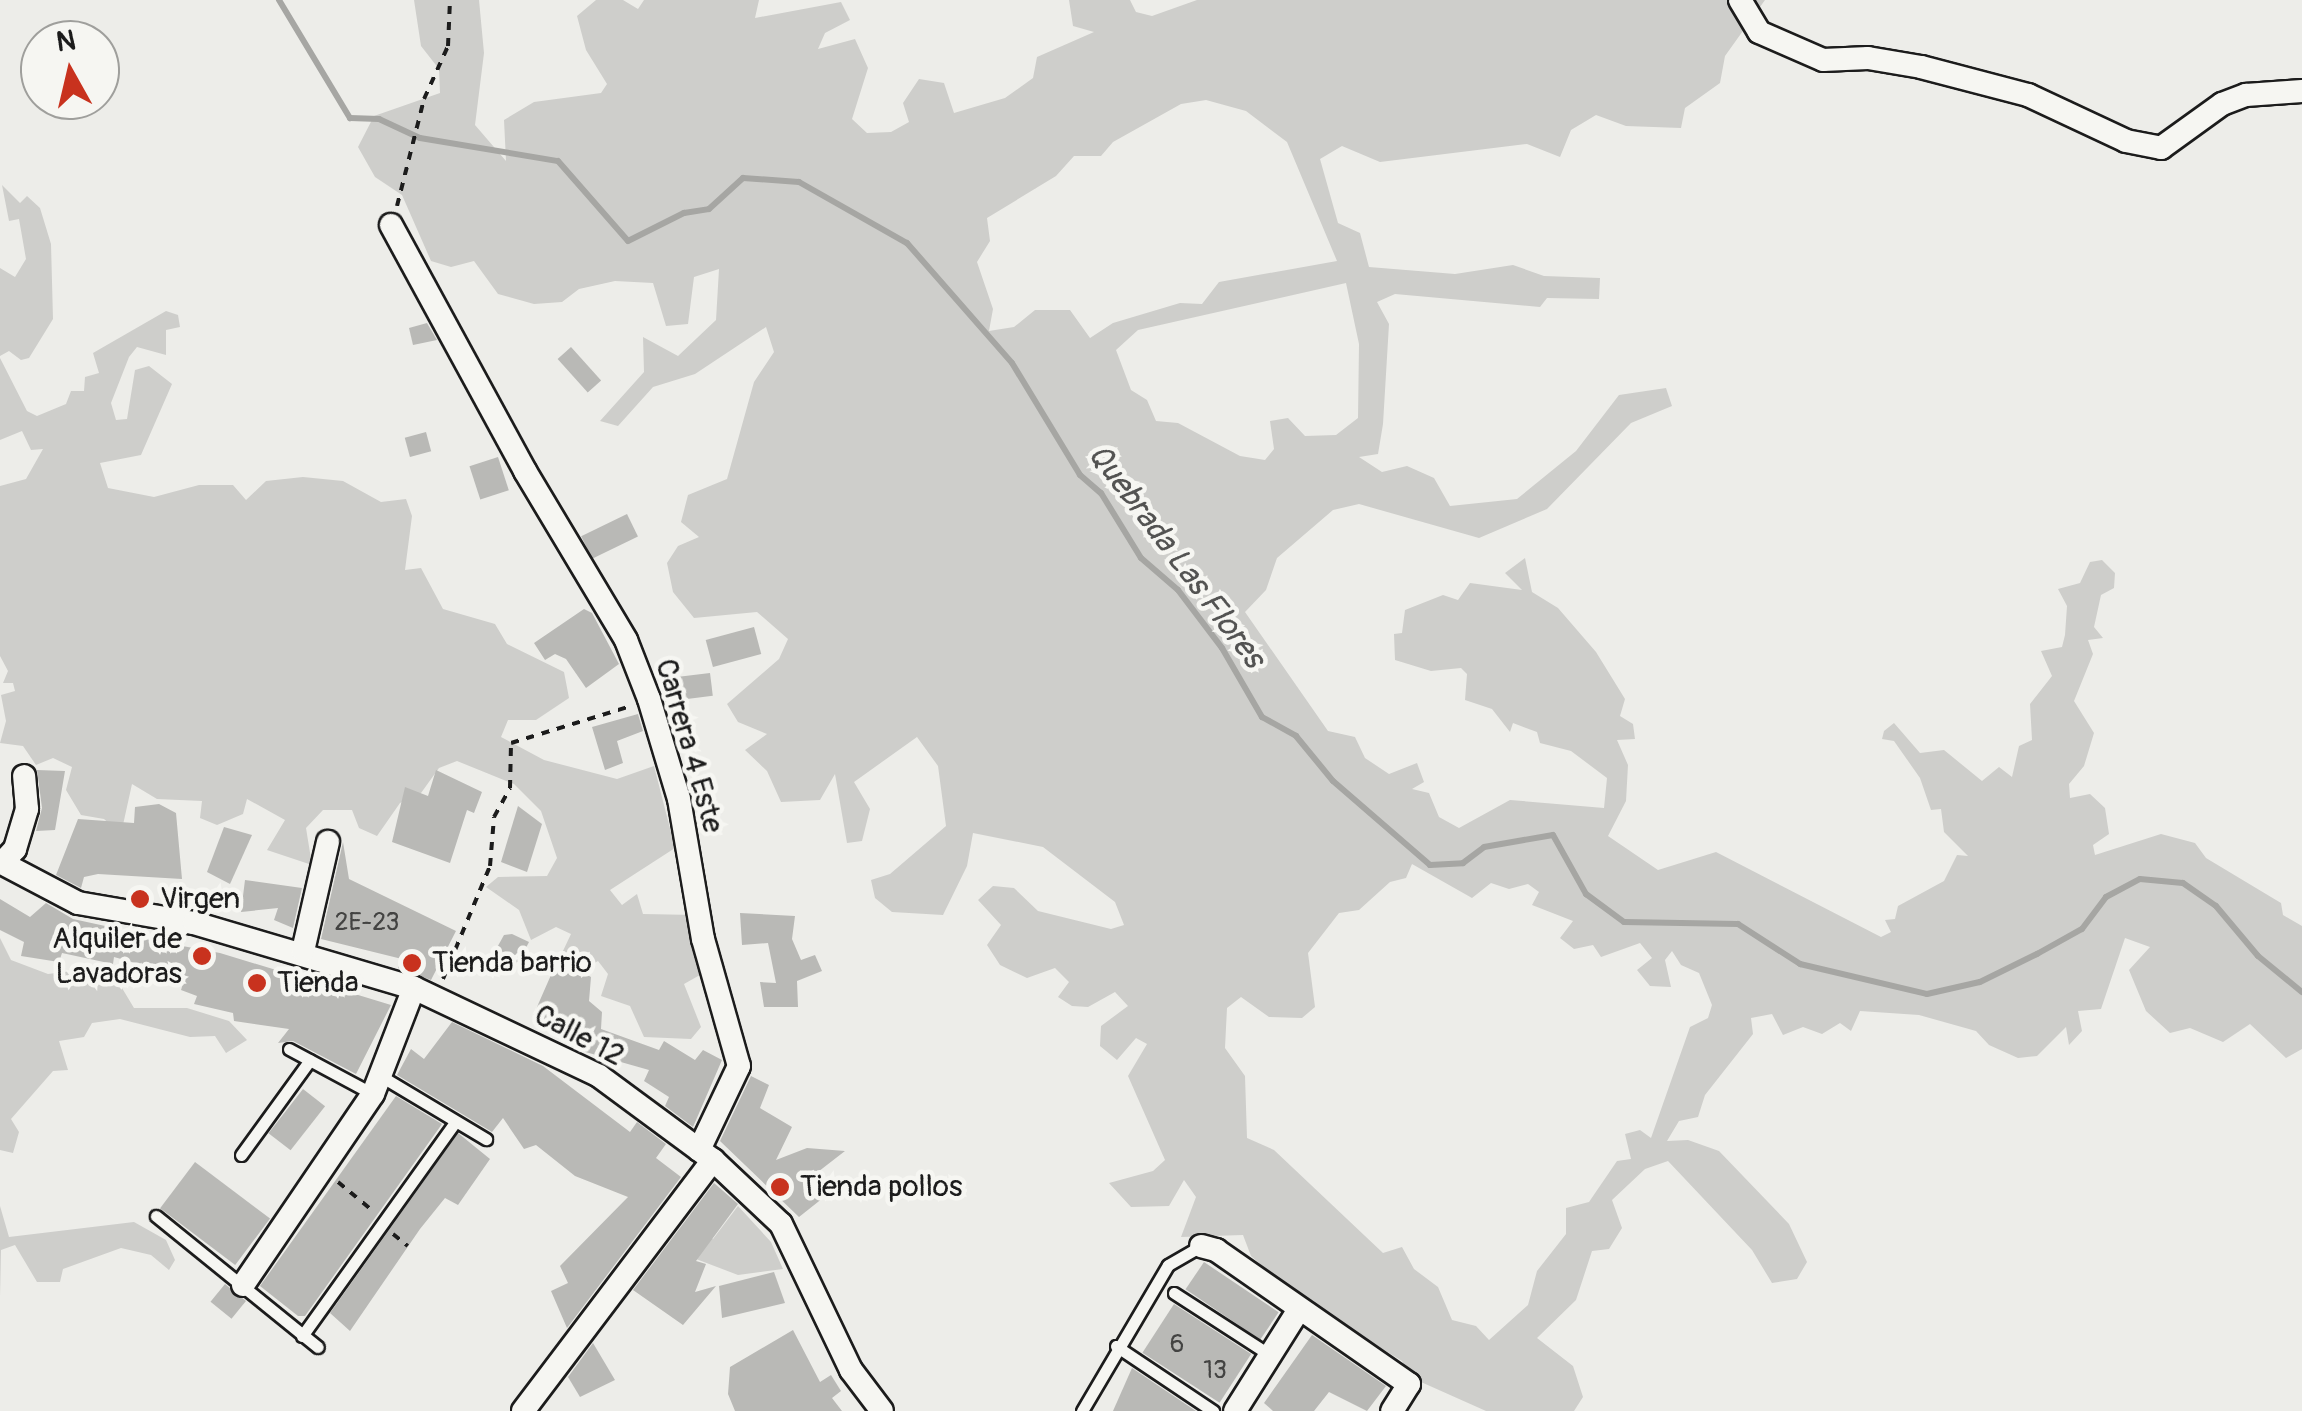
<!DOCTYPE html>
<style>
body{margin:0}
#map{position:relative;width:2302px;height:1411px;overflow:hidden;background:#edede9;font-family:Pangolin,sans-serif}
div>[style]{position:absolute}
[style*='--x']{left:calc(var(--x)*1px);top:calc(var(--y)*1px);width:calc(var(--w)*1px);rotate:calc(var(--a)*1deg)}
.green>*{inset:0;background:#cececb}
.stream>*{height:6px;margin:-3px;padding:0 3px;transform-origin:3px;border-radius:3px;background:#a6a6a3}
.building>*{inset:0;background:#b9b9b6;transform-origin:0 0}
.path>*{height:4px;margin-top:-2px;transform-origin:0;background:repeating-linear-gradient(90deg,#1c1c1c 0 8px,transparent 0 16px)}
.roads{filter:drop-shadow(2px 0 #1c1c1c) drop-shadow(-2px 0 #1c1c1c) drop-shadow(0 2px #1c1c1c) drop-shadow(0 -2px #1c1c1c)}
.service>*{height:11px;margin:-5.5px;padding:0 5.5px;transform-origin:5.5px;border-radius:5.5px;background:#f6f6f2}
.minor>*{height:22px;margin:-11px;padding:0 11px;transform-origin:11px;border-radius:11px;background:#f6f6f2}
.dots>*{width:28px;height:28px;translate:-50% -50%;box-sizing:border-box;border:5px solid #f6f6f2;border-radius:50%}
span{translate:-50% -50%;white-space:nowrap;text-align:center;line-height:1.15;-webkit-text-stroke:9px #f6f6f2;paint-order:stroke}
.number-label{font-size:25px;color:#434342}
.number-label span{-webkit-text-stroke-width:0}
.street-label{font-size:30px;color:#1c1c1c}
.poi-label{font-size:30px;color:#1c1c1c}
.left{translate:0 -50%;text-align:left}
.right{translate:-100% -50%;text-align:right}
.water-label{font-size:32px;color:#535352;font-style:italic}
.north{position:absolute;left:20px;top:20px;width:100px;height:100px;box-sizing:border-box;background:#f6f6f2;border:2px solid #9f9f9c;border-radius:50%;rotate:352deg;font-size:28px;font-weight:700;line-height:40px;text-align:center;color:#1c1c1c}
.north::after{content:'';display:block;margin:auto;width:35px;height:45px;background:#c8321e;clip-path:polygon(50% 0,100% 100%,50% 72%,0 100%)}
</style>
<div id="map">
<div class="green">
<i style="clip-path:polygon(evenodd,414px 0,479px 0,484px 53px,475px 125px,506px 161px,504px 120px,534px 102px,601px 93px,607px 84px,586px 50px,577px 16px,596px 0,623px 0,638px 9px,644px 0,759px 0,755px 18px,841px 2px,850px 20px,825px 33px,818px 49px,855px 39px,868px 68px,852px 119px,867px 133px,891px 132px,909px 122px,903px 103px,919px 79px,944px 83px,954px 113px,1005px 98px,1033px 78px,1037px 57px,1094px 32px,1073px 26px,1069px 0,1130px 0,1136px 12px,1152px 16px,1197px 0,1765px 0,1725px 56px,1720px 83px,1685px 108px,1681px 128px,1626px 126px,1596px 115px,1571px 130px,1560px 157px,1527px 144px,1380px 162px,1342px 146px,1320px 159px,1338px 223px,1360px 233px,1369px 267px,1455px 274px,1513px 265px,1544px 276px,1600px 278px,1599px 299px,1547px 298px,1540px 307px,1395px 294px,1377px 302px,1389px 324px,1383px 424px,1378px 454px,1359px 457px,1382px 472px,1407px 466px,1434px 478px,1450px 506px,1517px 499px,1576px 451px,1619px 395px,1666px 388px,1672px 406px,1631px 423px,1547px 509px,1479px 538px,1359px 504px,1333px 510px,1277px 558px,1266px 590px,1245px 612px,1328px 731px,1355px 737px,1365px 758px,1389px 774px,1417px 763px,1424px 782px,1412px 789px,1429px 793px,1439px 817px,1459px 828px,1510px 800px,1604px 808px,1607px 778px,1571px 751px,1540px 743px,1537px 732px,1513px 723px,1510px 732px,1492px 709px,1465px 700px,1467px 674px,1461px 668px,1431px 671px,1395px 660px,1394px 634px,1402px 633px,1405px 610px,1443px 595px,1458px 600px,1470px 583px,1522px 590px,1505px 573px,1525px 558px,1532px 592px,1558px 608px,1596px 652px,1625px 699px,1620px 716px,1633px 724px,1635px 739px,1617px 740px,1628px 765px,1626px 801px,1608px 836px,1658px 870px,1716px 852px,1881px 937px,1891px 932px,1885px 920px,1895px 919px,1898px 906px,1944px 881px,1957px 855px,1968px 856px,1944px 832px,1941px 809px,1931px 810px,1920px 778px,1894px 741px,1882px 739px,1884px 731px,1894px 723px,1920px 753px,1944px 750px,1982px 781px,1999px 767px,2012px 777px,2019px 746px,2032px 740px,2030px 704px,2052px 676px,2041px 651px,2062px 647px,2065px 635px,2067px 606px,2058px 589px,2080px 583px,2090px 562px,2102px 560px,2115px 573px,2114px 588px,2101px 595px,2094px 627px,2103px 638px,2088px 640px,2093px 654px,2074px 701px,2094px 733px,2084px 766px,2069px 784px,2070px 798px,2090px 794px,2105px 808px,2109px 834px,2093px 845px,2095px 855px,2161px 834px,2195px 843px,2206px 858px,2281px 903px,2283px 915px,2302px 926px,2302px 1049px,2286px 1058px,2250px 1024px,2223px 1042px,2190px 1028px,2170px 1033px,2146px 1011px,2129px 970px,2150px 947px,2125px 938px,2101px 1009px,2078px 1011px,2082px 1031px,2069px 1045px,2066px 1027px,2037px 1056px,2018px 1058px,1989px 1045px,1976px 1031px,1919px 1015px,1860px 1011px,1851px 1031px,1840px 1023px,1822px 1034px,1803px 1027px,1783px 1035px,1772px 1014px,1751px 1018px,1753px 1034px,1705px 1095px,1698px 1117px,1679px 1121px,1667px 1141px,1688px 1140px,1719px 1151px,1789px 1224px,1807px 1262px,1797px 1279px,1772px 1283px,1752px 1250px,1668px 1161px,1645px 1169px,1612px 1200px,1622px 1228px,1609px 1249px,1592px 1251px,1576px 1300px,1537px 1338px,1573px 1366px,1583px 1397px,1574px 1411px,1486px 1411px,1412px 1378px,1402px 1361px,1355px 1332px,1329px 1324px,1314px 1301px,1291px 1291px,1251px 1256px,1243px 1235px,1181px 1237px,1196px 1197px,1184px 1180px,1169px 1206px,1131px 1207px,1109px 1183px,1153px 1171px,1165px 1160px,1128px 1076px,1147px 1044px,1136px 1038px,1117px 1060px,1100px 1046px,1101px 1026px,1128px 1006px,1115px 992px,1088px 1007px,1072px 1006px,1058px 997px,1069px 982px,1055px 968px,1027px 978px,1000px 965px,987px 945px,1001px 925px,978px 900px,993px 886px,1014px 888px,1038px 911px,1111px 929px,1124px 925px,1115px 902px,1043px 847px,973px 833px,967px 866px,943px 915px,892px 912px,875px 898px,871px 880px,890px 874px,946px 826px,938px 766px,917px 737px,854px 782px,870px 809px,862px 841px,847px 843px,835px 774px,820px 800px,781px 802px,767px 771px,745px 750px,767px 734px,738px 722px,727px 704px,779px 659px,788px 639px,757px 612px,694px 618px,673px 592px,667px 563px,678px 546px,699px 537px,681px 522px,688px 495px,727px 479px,754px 382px,774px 352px,766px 327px,695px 374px,653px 387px,618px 426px,600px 421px,644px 372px,643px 337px,678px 356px,716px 320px,719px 269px,694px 277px,688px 324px,666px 326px,653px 283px,615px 281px,579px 289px,562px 302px,534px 304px,498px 294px,474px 261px,451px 267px,431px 261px,402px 195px,375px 177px,358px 147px,374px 116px,440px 93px,439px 69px,421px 46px,414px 0,1206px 100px,1246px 111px,1287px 142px,1337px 261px,1219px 282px,1202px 304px,1180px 303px,1113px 323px,1090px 338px,1070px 310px,1035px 310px,1014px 327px,989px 331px,993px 309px,977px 262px,990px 241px,987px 218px,1056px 176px,1074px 156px,1101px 156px,1113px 142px,1181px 104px,1206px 100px,414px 0,1346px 283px,1359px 344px,1358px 418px,1336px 435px,1305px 436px,1288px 418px,1270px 421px,1274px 449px,1265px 460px,1240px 456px,1178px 423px,1156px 421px,1147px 400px,1131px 390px,1116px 350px,1138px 330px,1346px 283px,414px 0,1412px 864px,1472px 898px,1491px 883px,1509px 889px,1528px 884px,1539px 892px,1532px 905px,1573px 921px,1560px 938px,1574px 949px,1593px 945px,1601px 957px,1640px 943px,1652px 958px,1637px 970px,1650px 986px,1671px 987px,1665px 960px,1672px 951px,1681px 965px,1699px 973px,1712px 1005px,1708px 1018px,1690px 1027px,1651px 1138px,1640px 1130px,1625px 1134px,1631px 1159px,1617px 1161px,1589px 1202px,1566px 1208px,1566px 1234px,1537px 1271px,1528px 1305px,1489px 1340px,1476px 1326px,1452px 1320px,1438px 1287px,1414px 1269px,1402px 1247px,1383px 1253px,1274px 1150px,1247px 1138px,1245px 1076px,1225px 1048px,1227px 1008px,1241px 997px,1269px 1017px,1302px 1018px,1315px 1007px,1308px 953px,1339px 913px,1359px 910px,1390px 882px,1406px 878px,1412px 864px)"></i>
<i style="clip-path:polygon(2px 185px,20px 203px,27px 196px,40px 208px,51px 244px,53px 319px,29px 358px,21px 360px,9px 351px,0 356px,0 268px,15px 277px,26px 259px,19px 219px,9px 221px)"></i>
<i style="clip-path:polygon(166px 311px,178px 315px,180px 327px,166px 330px,166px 355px,137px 347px,129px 357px,111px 403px,116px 420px,127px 419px,135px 370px,149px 366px,172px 384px,141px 455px,100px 463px,108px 488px,154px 497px,199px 485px,233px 485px,246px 500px,266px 481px,303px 477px,343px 481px,381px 502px,406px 499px,412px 516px,405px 570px,421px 568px,443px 609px,495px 624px,507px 644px,564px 672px,569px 698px,536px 720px,508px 720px,501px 737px,544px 760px,617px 779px,654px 766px,675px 848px,610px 890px,622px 905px,637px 894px,643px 914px,695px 915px,707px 971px,684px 984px,701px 1027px,691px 1039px,644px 1037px,630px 1006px,601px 996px,608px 974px,598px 961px,585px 968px,562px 953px,571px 934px,556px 927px,531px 940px,519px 910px,486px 887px,498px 877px,547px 876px,557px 858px,541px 811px,514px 784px,457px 761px,439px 768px,421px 793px,400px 803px,377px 836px,359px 828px,352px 810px,323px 810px,306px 828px,312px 865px,267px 850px,285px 820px,247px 799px,243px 814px,217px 825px,200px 818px,202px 801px,157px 799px,132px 784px,121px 834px,104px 819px,81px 815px,66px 790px,72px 767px,53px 758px,36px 765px,23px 746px,0 743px,6px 721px,1px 695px,15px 691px,13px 683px,3px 683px,8px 671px,0 656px,0 486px,26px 479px,43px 449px,31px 450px,22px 431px,0 440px,0 358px,27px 411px,37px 416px,66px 404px,71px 391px,84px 391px,85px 377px,99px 373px,93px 353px)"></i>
<i style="clip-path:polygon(0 938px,11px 960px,48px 974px,98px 968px,116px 978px,134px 1008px,187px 1008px,229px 1021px,247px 1040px,226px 1053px,215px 1036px,190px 1037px,120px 1019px,92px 1023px,84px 1037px,59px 1041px,68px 1070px,53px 1071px,11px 1119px,19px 1132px,13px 1153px,0 1150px)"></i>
<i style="clip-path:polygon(0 1206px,9px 1237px,134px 1222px,166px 1240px,175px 1260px,169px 1270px,151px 1255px,121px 1248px,63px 1269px,60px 1282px,37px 1282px,15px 1245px,1px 1250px,0 1297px)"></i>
<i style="clip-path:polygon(738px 1206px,771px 1242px,783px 1269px,738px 1275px,683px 1254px,699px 1232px,713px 1239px)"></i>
</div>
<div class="stream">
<i style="--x:279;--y:0;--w:138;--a:59"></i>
<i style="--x:350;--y:118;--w:29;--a:2"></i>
<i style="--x:379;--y:119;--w:45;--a:24.9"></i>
<i style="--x:420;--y:138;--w:140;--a:9.5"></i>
<i style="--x:558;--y:161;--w:106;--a:48.8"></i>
<i style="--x:628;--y:241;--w:63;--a:-26.6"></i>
<i style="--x:684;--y:213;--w:25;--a:-9"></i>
<i style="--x:709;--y:209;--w:46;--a:-42.4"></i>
<i style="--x:743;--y:178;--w:56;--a:4.1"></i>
<i style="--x:799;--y:182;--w:124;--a:29.5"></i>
<i style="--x:907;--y:243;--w:159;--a:48.8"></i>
<i style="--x:1012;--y:363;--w:131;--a:58.7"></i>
<i style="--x:1080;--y:475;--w:28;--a:41"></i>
<i style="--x:1101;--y:493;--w:76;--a:58.4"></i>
<i style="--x:1141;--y:558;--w:49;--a:40.9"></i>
<i style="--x:1178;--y:590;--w:73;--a:52.8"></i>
<i style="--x:1222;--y:648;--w:80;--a:59.9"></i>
<i style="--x:1262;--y:717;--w:39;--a:29"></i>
<i style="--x:1296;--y:736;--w:58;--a:50.6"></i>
<i style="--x:1333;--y:781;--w:128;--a:40.9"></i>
<i style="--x:1430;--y:865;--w:33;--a:-3"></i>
<i style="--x:1463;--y:863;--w:26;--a:-37"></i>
<i style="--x:1484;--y:847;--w:70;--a:-9.9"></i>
<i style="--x:1553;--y:835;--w:68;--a:60.8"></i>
<i style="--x:1586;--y:894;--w:47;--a:36.4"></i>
<i style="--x:1624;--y:922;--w:114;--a:1"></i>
<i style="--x:1738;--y:924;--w:74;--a:32.8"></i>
<i style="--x:1800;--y:964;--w:130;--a:13.3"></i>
<i style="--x:1927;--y:994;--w:54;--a:-12.8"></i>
<i style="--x:1980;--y:982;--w:64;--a:-26.2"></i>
<i style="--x:2037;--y:954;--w:51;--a:-29.1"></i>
<i style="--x:2082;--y:929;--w:40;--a:-53"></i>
<i style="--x:2106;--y:897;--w:38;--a:-28"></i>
<i style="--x:2140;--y:879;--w:43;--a:5.3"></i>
<i style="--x:2183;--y:883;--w:40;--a:34.9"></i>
<i style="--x:2216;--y:906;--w:65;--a:50"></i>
<i style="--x:2258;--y:956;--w:57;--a:39.3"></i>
</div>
<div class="building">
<i style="clip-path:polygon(427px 323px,437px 340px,413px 345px,409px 328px)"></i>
<i style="left:571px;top:347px;width:45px;height:18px;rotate:48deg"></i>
<i style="left:426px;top:432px;width:20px;height:22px;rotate:75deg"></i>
<i style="left:498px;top:457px;width:35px;height:30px;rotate:72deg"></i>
<i style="left:627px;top:514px;width:25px;height:51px;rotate:64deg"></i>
<i style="clip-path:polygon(584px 609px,592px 613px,619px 664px,586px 688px,566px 659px,555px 654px,545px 660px,534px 643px)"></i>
<i style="left:754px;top:627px;width:28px;height:50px;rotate:75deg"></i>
<i style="left:710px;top:673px;width:23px;height:48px;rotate:83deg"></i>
<i style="clip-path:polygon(638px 714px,643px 731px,617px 741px,623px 763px,605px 770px,592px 727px)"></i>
<i style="clip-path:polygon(37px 770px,65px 771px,55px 830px,36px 831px,42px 808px)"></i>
<i style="clip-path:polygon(436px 770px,482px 792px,474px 813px,467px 810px,450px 863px,392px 842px,405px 787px,428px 796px)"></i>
<i style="clip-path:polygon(159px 804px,176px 813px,182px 879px,98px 874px,84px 877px,81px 888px,56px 875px,78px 819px,134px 823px,135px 807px)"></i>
<i style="clip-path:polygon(518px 806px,542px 824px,527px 872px,501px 862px)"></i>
<i style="clip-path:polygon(224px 827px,252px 835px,230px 884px,207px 872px)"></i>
<i style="clip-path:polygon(343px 842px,349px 879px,456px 931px,431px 980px,398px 968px,402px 959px,321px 939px)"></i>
<i style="clip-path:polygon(245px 880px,302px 888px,293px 928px,274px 920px,278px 908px,241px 912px)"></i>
<i style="clip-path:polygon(0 899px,30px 917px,46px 903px,73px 919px,119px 929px,118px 934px,220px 953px,391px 1005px,356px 1074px,293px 1041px,278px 1043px,289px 1029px,234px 1021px,233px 1013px,194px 1004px,197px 996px,181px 990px,185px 977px,114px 957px,113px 964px,62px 953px,59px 962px,21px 956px,24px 942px,0 930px)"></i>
<i style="clip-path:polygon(740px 913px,795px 916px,792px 939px,801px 960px,815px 955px,822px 971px,797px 981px,798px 1007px,764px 1007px,760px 982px,776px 983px,768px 943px,742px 945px)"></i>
<i style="clip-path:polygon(512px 934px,529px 942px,515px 969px,499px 968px,489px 962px,504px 935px)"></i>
<i style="clip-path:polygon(558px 959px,591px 977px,589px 1001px,602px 1012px,601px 1029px,659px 1050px,664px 1041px,695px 1060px,703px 1050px,722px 1060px,693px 1127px,665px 1106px,669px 1097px,644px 1081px,649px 1070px,582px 1051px,574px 1047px,579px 1042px,533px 1016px)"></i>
<i style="clip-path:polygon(452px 1022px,543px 1066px,630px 1132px,637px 1122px,666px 1144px,656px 1158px,681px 1177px,567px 1328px,551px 1291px,568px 1283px,560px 1266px,628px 1197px,575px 1176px,536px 1145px,524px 1149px,503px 1118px,492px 1132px,397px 1075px,411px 1049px,424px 1059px)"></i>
<i style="clip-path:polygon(751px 1076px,769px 1085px,760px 1108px,792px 1127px,776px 1160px,807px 1148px,845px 1151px,814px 1175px,828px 1194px,799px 1217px,720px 1141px)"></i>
<i style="left:303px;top:1089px;width:28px;height:56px;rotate:38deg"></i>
<i style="clip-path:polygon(396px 1096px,442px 1124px,305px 1316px,298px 1316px,260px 1286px)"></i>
<i style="clip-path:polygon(458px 1133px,490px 1159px,458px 1205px,445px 1198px,420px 1229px,350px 1331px,330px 1313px)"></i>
<i style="left:195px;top:1162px;width:94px;height:58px;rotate:37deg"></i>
<i style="clip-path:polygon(714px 1183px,738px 1204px,696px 1261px,706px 1264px,695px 1292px,716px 1286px,683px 1325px,633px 1290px)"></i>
<i style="left:1204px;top:1262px;width:90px;height:33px;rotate:34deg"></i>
<i style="clip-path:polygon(774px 1272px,785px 1303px,722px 1318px,719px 1286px)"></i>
<i style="left:225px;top:1284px;width:27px;height:23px;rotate:39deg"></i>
<i style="left:1174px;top:1304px;width:92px;height:58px;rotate:33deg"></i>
<i style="clip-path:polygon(793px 1330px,820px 1382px,831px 1375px,841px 1391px,832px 1398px,842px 1411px,735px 1411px,728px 1394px,730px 1367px)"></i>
<i style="clip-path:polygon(1312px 1335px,1386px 1386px,1367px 1411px,1329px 1392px,1314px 1411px,1273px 1411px,1264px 1403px)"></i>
<i style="clip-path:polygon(593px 1343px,615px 1380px,580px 1397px,568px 1377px)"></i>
<i style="clip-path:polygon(1132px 1368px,1196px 1411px,1113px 1411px)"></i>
</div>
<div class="path">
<i style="--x:397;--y:206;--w:110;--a:-75.8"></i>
<i style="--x:424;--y:99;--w:58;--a:-65.6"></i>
<i style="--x:448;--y:46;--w:46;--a:-87.5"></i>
<i style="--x:443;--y:979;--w:122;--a:-67.4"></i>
<i style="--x:490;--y:866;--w:49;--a:-85.3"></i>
<i style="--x:494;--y:817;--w:33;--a:-61"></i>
<i style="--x:510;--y:788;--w:45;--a:-88.7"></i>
<i style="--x:511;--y:743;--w:126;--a:-17.1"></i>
<i style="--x:338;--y:1182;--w:45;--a:39.6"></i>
<i style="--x:393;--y:1234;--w:19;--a:39"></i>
</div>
<div class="roads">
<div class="service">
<i style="--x:289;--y:1049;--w:95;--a:28.2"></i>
<i style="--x:379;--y:1075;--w:125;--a:30.9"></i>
<i style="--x:241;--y:1155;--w:117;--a:-54"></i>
<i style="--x:156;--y:1216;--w:208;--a:39"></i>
<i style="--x:1174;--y:1293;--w:114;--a:32.9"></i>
<i style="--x:302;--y:1336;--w:263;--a:-54.4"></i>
<i style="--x:1116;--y:1346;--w:117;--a:33.8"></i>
<i style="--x:1082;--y:1411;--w:169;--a:-59.5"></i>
<i style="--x:1168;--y:1265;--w:38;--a:-30"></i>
</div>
<div class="minor">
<i style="--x:1740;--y:0;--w:37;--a:59"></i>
<i style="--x:1759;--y:32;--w:70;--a:23.6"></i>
<i style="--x:1823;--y:60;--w:45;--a:-2.5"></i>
<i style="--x:1868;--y:58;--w:54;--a:9.6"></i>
<i style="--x:1921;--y:67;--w:111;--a:14.7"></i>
<i style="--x:2028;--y:95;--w:108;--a:25.1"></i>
<i style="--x:2126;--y:141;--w:36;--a:11"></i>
<i style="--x:2161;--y:148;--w:75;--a:-35.8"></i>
<i style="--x:2222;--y:104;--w:26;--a:-21"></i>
<i style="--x:2246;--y:95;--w:56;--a:-4.1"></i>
<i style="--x:391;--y:225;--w:280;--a:61.4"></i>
<i style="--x:525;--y:471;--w:197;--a:59.1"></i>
<i style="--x:626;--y:640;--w:63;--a:68.7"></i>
<i style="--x:649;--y:699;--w:104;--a:73.3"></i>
<i style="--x:679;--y:799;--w:142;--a:80.3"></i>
<i style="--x:703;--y:939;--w:132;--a:74.2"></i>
<i style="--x:739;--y:1066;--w:93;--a:115.5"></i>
<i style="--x:0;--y:862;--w:88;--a:27.7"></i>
<i style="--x:78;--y:903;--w:118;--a:9.8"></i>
<i style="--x:194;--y:923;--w:229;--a:16.5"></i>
<i style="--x:414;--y:988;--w:205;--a:25.4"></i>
<i style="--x:599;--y:1076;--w:142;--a:36.4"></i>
<i style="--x:713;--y:1160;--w:93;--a:43.3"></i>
<i style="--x:781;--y:1224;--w:162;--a:64.4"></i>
<i style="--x:851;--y:1370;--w:51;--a:52.9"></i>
<i style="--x:2;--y:863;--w:19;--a:-47"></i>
<i style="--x:15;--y:849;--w:42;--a:-73.3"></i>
<i style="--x:27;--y:809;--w:33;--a:-95"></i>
<i style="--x:303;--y:951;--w:112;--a:-77.1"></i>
<i style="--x:1201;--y:1246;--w:16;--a:15"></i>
<i style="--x:1216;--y:1250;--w:235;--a:34.8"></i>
<i style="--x:1409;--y:1384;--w:32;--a:122"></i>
<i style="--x:243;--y:1285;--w:231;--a:-55.8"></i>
<i style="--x:373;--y:1094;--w:114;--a:-68.9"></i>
<i style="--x:523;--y:1411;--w:315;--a:-52.9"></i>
<i style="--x:1235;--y:1411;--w:118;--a:-57.8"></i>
</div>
</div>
<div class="dots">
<i style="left:140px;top:899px;background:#c8321e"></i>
<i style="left:202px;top:956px;background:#c8321e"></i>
<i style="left:412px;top:963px;background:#c8321e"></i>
<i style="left:257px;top:983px;background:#c8321e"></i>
<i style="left:780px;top:1187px;background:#c8321e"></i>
</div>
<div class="number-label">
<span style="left:367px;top:923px">2E-23</span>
<span style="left:1177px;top:1345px">6</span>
<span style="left:1215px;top:1371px">13</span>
</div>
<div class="street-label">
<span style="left:689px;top:746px;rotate:74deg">Carrera 4 Este</span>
<span style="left:579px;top:1036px;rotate:28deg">Calle 12</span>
</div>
<div class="poi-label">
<span class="left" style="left:160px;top:899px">Virgen</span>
<span class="right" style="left:182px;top:956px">Alquiler de<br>Lavadoras</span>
<span class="left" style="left:432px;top:963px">Tienda barrio</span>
<span class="left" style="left:277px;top:983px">Tienda</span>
<span class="left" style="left:800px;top:1187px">Tienda pollos</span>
</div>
<div class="water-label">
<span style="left:1176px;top:556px;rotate:53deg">Quebrada Las Flores</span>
</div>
<div class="north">N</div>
</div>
